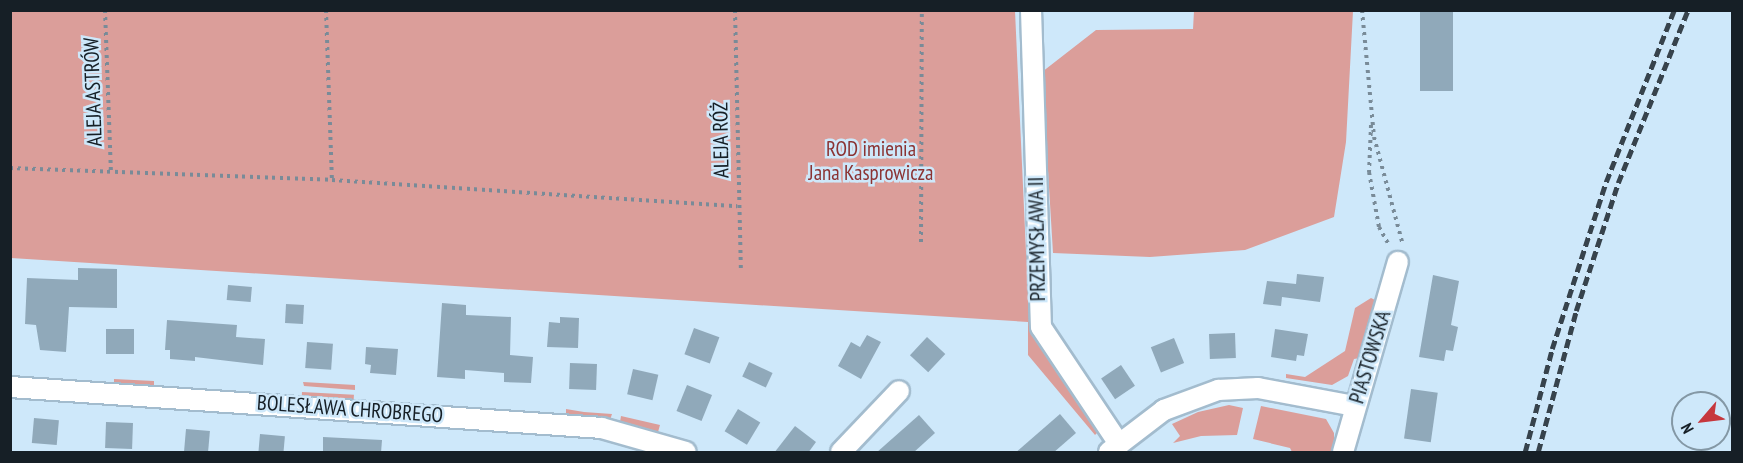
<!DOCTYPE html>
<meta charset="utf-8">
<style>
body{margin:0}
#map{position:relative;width:1743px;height:463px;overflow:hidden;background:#cee8fa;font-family:"PT Sans Narrow",sans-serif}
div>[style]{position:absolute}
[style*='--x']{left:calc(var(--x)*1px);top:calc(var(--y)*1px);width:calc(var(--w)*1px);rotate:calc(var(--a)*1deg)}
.green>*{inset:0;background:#db9e9a;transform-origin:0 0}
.building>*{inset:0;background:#90a9ba;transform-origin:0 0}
.path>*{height:4px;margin-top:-2px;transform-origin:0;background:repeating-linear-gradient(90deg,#798b98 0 3px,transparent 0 7.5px)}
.roads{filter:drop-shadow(2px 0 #a3bcce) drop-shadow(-2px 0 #a3bcce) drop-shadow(0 2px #a3bcce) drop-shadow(0 -2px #a3bcce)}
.minor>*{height:20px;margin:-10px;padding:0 10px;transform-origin:10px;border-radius:10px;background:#fff}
.rail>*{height:4.5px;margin-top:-2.25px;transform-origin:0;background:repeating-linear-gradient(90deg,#37434c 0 9px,transparent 0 13.5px)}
span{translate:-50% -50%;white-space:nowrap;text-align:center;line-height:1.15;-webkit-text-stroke:5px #cee8fa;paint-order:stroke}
.street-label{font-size:21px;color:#161f26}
.park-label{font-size:21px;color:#8b3333}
.frame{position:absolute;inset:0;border:12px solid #161f26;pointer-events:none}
.north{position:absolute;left:1671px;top:391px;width:60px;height:60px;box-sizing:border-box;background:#cee8fa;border:2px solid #8498a5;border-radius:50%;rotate:242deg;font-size:16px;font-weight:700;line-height:24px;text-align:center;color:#161f26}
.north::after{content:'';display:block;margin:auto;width:21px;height:27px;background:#c6373d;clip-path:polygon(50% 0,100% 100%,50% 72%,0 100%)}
</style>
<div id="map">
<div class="green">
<i style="clip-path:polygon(10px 11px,1015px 11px,1026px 252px,1026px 241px,1031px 240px,1034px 328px,1037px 339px,1099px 431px,1095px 435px,1028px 355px,1028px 322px,11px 258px)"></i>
<i style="clip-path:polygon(1194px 11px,1353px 11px,1346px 142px,1334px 217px,1245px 250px,1150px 257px,1053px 253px,1042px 72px,1096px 30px,1193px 29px)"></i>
<i style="clip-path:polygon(1371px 298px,1379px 302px,1360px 358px,1354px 359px,1348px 376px,1332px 385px,1286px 378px,1286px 374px,1305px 377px,1345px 351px,1355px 308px)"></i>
<i style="clip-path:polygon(114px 379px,154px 381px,154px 385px,114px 385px)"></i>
<i style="clip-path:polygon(303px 382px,355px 385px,355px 390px,304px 386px)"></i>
<i style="left:302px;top:392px;width:52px;height:6px;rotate:3deg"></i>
<i style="clip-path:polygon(1229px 405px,1243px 408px,1237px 435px,1201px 436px,1173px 443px,1180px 436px,1172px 424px,1198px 412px)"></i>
<i style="clip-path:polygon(1261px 406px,1326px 419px,1334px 433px,1334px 452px,1292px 452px,1290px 448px,1253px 439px)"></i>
<i style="clip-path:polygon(566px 409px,584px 412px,612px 414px,610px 420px,566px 415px)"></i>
<i style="clip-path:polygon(621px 416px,660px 425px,658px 432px,620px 422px)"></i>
</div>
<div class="building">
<i style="left:1420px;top:10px;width:33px;height:81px"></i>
<i style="clip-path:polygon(78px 268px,117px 269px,117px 308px,69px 307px,66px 352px,40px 350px,36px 325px,25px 324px,27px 278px,78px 280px)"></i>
<i style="clip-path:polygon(1297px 274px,1324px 277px,1320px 302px,1282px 297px,1281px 306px,1263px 304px,1267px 281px,1296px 284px)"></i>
<i style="clip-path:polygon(1433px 275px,1459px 281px,1451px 325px,1458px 327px,1453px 351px,1446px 350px,1444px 361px,1419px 357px)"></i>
<i style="left:228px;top:285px;width:24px;height:15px;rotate:5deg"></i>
<i style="clip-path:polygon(442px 303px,466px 305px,466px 315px,511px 317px,510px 355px,533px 357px,531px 383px,504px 382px,504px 373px,465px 370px,465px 379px,437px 377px)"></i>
<i style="left:286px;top:304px;width:18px;height:19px;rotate:3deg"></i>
<i style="clip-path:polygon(560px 317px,579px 318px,578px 348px,547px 347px,549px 322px,560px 323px)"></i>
<i style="clip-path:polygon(167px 320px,237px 325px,236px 337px,265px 339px,263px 365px,195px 357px,195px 361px,170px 359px,170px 350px,165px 350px)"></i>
<i style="left:694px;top:328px;width:27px;height:28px;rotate:20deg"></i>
<i style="left:106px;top:329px;width:28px;height:25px"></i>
<i style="clip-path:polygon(1275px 329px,1308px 334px,1304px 356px,1297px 355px,1296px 361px,1271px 357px)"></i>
<i style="left:1235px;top:333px;width:25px;height:26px;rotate:88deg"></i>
<i style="clip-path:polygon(867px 335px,881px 342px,861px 379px,838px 366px,851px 342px,860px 347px)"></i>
<i style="left:927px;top:337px;width:25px;height:25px;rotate:43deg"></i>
<i style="left:1174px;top:338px;width:27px;height:25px;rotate:68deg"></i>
<i style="left:307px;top:342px;width:26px;height:26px;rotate:4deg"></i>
<i style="clip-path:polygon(366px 347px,398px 349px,396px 375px,370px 373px,371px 365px,365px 364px)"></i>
<i style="left:749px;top:362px;width:26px;height:16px;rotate:25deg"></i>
<i style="left:570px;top:363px;width:27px;height:26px;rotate:2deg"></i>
<i style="left:1121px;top:365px;width:25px;height:24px;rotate:56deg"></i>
<i style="left:633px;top:369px;width:26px;height:26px;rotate:13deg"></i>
<i style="left:687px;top:385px;width:27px;height:28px;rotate:22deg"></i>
<i style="left:1411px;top:389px;width:27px;height:50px;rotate:8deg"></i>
<i style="left:738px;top:409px;width:26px;height:26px;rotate:31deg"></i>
<i style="clip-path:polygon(1060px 414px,1076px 433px,1053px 453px,1015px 453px)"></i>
<i style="clip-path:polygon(919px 415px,935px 433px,913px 453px,876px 453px)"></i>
<i style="left:34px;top:418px;width:25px;height:25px;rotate:5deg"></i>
<i style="left:106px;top:422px;width:27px;height:26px;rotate:2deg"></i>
<i style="clip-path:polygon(795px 426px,816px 442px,808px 453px,774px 453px)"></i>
<i style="left:186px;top:429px;width:24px;height:24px;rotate:5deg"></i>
<i style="left:260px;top:434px;width:25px;height:19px;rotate:5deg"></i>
<i style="clip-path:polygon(323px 437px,382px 440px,381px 453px,323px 453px)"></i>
</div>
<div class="path">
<i style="--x:105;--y:10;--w:163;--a:87.9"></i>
<i style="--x:326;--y:10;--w:170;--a:88"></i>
<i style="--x:735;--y:10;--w:259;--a:88.7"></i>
<i style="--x:1362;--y:10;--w:128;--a:84.6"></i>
<i style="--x:1374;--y:137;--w:112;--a:75"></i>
<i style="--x:1371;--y:125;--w:47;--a:92.4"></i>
<i style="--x:1369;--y:172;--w:56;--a:79.7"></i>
<i style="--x:1379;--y:227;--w:21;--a:61"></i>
<i style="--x:10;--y:168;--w:322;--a:2.1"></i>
<i style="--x:332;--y:180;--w:406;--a:3.7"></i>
<i style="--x:921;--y:242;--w:232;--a:-89.8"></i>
</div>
<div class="roads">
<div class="minor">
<i style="--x:1031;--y:10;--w:317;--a:88.2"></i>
<i style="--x:1041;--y:327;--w:141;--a:56.3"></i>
<i style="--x:10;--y:387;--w:593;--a:3.96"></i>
<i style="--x:602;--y:428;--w:87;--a:15.9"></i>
<i style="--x:841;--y:452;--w:84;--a:-46.4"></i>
<i style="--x:1109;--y:452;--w:69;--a:-37.4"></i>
<i style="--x:1164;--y:410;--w:58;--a:-20.3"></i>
<i style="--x:1218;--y:390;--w:40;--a:-2.9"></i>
<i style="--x:1258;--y:388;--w:98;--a:10.6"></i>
<i style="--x:1343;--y:452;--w:198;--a:-73.9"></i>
</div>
</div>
<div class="rail">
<i style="--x:1525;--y:452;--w:106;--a:-75.3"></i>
<i style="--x:1552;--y:349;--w:176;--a:-72.1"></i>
<i style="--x:1606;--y:182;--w:185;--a:-68.4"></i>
<i style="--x:1538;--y:452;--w:146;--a:-74.9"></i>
<i style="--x:1576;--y:311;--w:135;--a:-71.8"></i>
<i style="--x:1618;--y:183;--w:187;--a:-68"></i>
</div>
<div class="street-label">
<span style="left:93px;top:92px;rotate:-92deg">ALEJA ASTRÓW</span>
<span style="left:721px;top:140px;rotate:-91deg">ALEJA RÓŻ</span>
<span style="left:1037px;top:239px;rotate:-91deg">PRZEMYSŁAWA II</span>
<span style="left:1370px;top:357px;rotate:-73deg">PIASTOWSKA</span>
<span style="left:350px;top:409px;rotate:4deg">BOLESŁAWA CHROBREGO</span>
</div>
<div class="park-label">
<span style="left:871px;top:161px">ROD imienia<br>Jana Kasprowicza</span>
</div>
<div class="frame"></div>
<div class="north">N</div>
</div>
